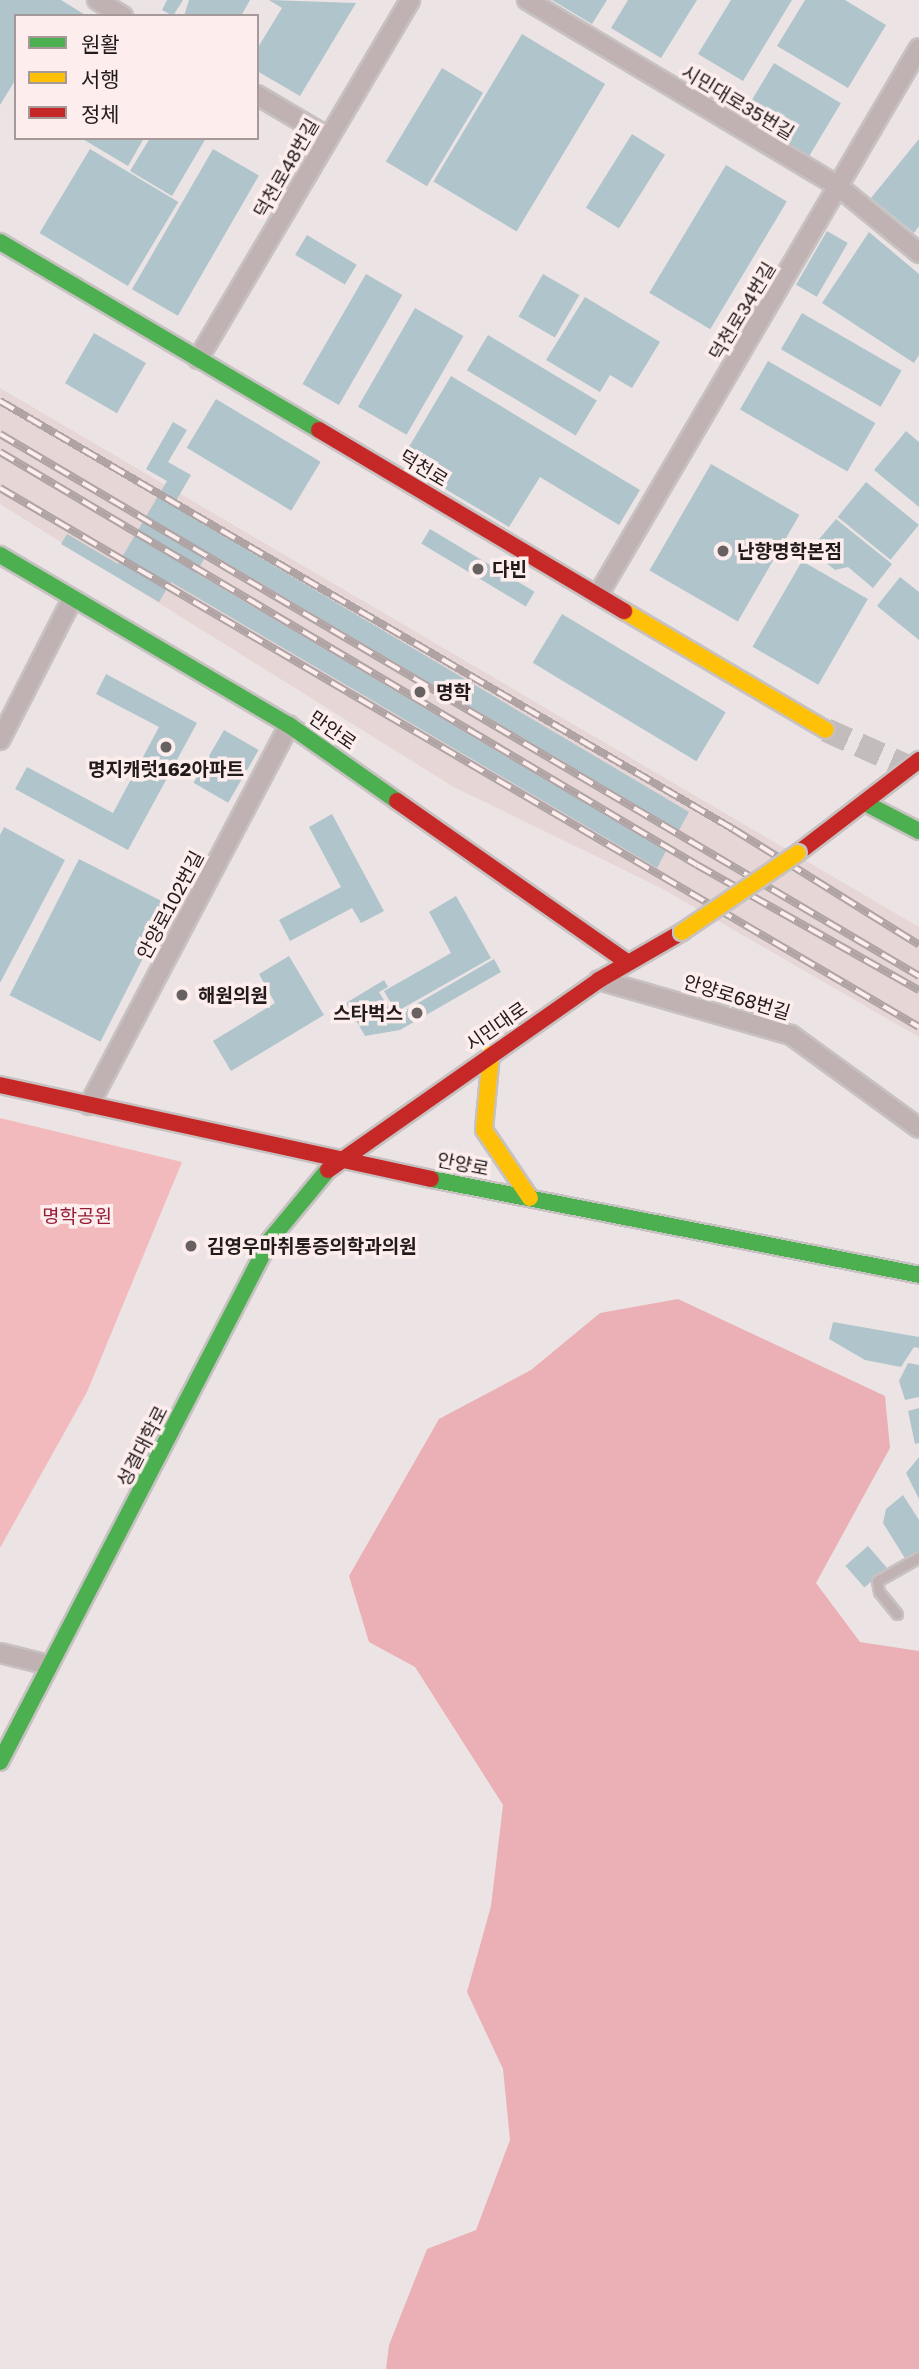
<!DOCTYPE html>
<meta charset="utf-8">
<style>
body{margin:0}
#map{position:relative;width:919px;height:2369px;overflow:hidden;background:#ece4e4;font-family:"Golos Text","Noto Sans KR",sans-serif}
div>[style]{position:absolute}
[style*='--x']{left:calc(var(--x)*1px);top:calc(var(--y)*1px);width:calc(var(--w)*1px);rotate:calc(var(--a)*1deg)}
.built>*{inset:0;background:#e6d6d6}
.green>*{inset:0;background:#f3babe}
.forest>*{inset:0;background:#ebb0b5}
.building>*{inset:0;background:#b0c4cc;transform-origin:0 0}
.secondary-tunnel>*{height:24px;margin-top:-12px;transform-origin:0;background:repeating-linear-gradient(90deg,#c3bcbc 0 24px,transparent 0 36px)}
.roads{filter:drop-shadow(2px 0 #c7c1c1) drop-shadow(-2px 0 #c7c1c1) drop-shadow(0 2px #c7c1c1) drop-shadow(0 -2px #c7c1c1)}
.lane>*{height:9px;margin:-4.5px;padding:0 4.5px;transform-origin:4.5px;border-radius:4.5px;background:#c0b1b2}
.street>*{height:18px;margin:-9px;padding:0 9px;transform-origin:9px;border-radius:9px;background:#c0b1b2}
.fast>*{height:16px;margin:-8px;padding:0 8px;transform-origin:8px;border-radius:8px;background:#4caf50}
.slow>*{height:16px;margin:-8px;padding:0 8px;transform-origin:8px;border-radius:8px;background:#ffc107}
.jam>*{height:16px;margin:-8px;padding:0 8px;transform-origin:8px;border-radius:8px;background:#c62828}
.rail>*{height:8px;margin-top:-4px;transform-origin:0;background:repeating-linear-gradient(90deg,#fdeded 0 16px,#afa3a4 0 32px);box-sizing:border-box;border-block:2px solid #afa3a4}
.bridges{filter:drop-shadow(2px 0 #c7c1c1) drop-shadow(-2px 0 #c7c1c1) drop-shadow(0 2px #c7c1c1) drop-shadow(0 -2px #c7c1c1)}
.slow-bridge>*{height:16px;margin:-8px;padding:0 8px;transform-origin:8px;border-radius:8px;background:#ffc107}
.dots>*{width:19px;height:19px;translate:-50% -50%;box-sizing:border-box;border:4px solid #fdeded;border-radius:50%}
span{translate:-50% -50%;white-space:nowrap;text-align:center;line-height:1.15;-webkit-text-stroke:7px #fdeded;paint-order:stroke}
.street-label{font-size:19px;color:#211b1b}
.poi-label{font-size:19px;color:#211b1b;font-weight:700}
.left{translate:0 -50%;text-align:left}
.right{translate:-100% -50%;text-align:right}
.park-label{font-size:19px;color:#941d36}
.legend{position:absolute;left:14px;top:14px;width:245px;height:126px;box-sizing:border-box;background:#fdeded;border:2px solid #a59999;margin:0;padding:9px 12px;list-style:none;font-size:21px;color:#211b1b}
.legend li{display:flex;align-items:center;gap:14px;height:35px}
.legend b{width:35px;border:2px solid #a59999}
</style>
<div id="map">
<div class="built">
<i style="clip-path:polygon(0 388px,919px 927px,919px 1037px,661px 888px,452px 786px,0 504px)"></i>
</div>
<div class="green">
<i style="clip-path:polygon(0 1118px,182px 1162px,87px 1392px,0 1548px)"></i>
</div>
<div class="forest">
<i style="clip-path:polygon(678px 1299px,885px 1396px,890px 1448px,816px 1583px,860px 1642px,919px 1651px,919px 2369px,386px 2369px,389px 2345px,427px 2249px,476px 2230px,510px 2140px,503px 2069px,467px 1992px,491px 1906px,503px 1805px,415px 1667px,369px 1642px,349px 1576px,439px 1419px,531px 1370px,600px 1313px)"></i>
</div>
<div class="building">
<i style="clip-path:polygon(0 0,61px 0,87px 16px,16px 16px,16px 79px,0 105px)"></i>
<i style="clip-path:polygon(167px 0,183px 0,173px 16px,162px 10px)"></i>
<i style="clip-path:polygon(189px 0,250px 0,241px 16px,184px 16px)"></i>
<i style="clip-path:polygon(269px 0,356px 3px,300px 96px,257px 71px,257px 49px,282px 8px)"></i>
<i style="clip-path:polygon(552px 0,607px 0,592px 24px)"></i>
<i style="clip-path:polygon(628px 0,697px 0,661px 58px,611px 28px)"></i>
<i style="clip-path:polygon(731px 0,792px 0,743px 81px,698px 54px)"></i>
<i style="clip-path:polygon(805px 0,845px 0,886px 25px,848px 88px,777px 46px)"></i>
<i style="left:522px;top:34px;width:97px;height:172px;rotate:31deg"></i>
<i style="left:774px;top:63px;width:78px;height:65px;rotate:31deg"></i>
<i style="left:442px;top:68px;width:48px;height:109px;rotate:31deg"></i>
<i style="left:632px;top:134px;width:39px;height:87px;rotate:32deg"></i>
<i style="clip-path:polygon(81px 138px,144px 138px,128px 166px)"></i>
<i style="clip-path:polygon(150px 138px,206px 138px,172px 196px,130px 171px)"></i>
<i style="clip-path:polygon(919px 139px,919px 226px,914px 233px,871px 198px)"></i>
<i style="left:90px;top:149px;width:103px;height:98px;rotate:31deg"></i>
<i style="left:213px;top:149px;width:53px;height:162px;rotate:30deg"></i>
<i style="left:726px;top:165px;width:71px;height:149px;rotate:31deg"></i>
<i style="left:827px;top:231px;width:24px;height:62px;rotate:30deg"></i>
<i style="clip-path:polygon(869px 232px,919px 274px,919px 355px,914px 363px,822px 303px)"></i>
<i style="left:307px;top:235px;width:58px;height:23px;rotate:31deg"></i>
<i style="left:366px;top:274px;width:42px;height:127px;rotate:30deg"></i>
<i style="left:543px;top:274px;width:42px;height:49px;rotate:30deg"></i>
<i style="clip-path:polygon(585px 297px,660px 342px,632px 388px,610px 375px,600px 392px,546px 360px)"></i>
<i style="left:415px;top:308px;width:56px;height:114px;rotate:30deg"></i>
<i style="left:802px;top:313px;width:115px;height:42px;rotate:30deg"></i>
<i style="left:94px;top:333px;width:60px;height:58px;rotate:30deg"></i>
<i style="left:488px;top:335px;width:127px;height:41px;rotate:31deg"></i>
<i style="left:768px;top:361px;width:124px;height:56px;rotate:30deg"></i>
<i style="clip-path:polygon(451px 376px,640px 490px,619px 525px,540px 477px,509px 527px,400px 462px)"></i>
<i style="left:216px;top:399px;width:122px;height:57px;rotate:31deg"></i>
<i style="clip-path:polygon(173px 422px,187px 430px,168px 462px,191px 475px,173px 506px,689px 812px,679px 830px,208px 552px,196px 573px,666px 851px,657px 868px,171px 582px,159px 602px,61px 544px,67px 534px,118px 564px,167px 481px,146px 469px)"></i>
<i style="clip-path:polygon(906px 431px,919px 442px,919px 507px,874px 470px)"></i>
<i style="left:711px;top:464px;width:102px;height:123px;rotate:30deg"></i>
<i style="left:866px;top:482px;width:68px;height:45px;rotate:39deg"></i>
<i style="clip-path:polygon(836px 519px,892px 564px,873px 588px,848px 567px,835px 570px,810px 550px)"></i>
<i style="left:430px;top:529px;width:122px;height:17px;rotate:31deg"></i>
<i style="left:802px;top:561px;width:76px;height:99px;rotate:30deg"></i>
<i style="clip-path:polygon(900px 577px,919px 592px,919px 640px,877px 606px)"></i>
<i style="left:562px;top:614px;width:191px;height:57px;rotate:31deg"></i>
<i style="clip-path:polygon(106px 674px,197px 723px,128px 850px,15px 789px,27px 767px,113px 813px,159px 727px,96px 694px)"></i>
<i style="left:224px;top:730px;width:40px;height:61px;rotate:30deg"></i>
<i style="clip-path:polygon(332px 814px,384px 911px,361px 923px,352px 908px,290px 941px,279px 920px,341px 887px,309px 827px)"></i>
<i style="clip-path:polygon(4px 827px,65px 860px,0 983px,0 835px)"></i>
<i style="left:79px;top:859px;width:102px;height:153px;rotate:27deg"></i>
<i style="clip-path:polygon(456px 896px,491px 958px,396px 1012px,384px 991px,451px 953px,429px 912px)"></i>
<i style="clip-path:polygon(289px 956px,324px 1015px,231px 1071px,213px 1041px,275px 1003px,259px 974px)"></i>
<i style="clip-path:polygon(494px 959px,501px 972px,400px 1030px,365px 1036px,346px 1003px,384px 980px,388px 987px,379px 992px,394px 1017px)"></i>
<i style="clip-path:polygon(833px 1322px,919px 1337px,919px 1348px,914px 1347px,901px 1367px,865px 1360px,829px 1339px)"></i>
<i style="clip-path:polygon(908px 1363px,919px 1365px,919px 1397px,905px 1400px,899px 1381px)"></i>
<i style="clip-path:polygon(919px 1408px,919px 1443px,915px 1444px,908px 1411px)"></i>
<i style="clip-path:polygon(919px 1457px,919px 1499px,906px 1473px)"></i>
<i style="clip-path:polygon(903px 1495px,919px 1520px,919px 1552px,906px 1560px,883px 1523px,886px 1509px)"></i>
<i style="left:868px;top:1546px;width:29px;height:30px;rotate:49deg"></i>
</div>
<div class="secondary-tunnel">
<i style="--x:826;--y:730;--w:102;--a:24.3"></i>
</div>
<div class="roads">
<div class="lane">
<i style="--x:897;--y:1614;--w:28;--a:-129"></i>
<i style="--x:879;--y:1592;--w:11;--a:-100"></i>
<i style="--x:877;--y:1581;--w:48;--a:-29.7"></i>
</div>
<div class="street">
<i style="--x:97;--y:0;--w:31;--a:32"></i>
<i style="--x:527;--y:0;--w:364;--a:30.9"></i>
<i style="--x:839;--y:187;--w:104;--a:39.5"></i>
<i style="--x:257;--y:95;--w:82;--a:30.6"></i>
<i style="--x:198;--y:359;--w:417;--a:-59.4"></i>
<i style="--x:598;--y:595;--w:634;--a:-59.59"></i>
<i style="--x:0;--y:740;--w:158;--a:-62.9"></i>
<i style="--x:599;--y:980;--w:200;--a:16"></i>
<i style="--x:791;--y:1035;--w:158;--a:36"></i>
<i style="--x:89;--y:1105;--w:429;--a:-62.2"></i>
<i style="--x:0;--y:1653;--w:50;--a:13.8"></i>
</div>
<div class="fast">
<i style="--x:0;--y:242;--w:370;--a:30.5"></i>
<i style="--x:0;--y:555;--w:335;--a:30.5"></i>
<i style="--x:289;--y:725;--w:132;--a:35.1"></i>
<i style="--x:865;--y:803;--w:61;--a:27.4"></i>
<i style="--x:431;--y:1179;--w:497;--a:11.1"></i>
<i style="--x:0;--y:1762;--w:588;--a:-62.65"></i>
<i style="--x:270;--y:1240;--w:91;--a:-50.4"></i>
</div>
<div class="slow">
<i style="--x:624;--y:611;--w:234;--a:30.5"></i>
<i style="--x:491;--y:1054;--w:76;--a:95.3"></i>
<i style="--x:484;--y:1130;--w:82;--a:55.9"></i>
</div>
<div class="jam">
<i style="--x:319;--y:430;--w:355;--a:30.7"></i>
<i style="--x:397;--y:801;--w:281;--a:35"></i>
<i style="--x:798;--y:853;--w:153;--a:-37.5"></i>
<i style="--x:0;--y:1085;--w:441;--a:12.3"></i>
<i style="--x:328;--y:1170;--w:331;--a:-35"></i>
<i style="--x:599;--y:980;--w:96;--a:-30"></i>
</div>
</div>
<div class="rail">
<i style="--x:0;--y:401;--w:849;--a:30.28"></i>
<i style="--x:733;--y:829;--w:219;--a:31.9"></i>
<i style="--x:0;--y:434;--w:1067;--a:30.53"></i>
<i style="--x:0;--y:452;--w:810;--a:30.65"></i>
<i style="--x:697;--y:865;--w:255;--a:29.4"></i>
<i style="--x:0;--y:488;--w:1065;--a:30.39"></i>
</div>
<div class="bridges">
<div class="slow-bridge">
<i style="--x:682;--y:932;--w:140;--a:-34.3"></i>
</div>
</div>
<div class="dots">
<i style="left:723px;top:551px;background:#686161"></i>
<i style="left:478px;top:569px;background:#686161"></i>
<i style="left:420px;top:692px;background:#686161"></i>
<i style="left:166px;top:747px;background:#686161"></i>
<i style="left:182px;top:995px;background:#686161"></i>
<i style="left:417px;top:1013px;background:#686161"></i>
<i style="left:191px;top:1246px;background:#686161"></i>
</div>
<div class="street-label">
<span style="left:738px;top:102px;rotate:31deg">시민대로35번길</span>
<span style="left:286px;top:168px;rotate:-60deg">덕천로48번길</span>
<span style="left:742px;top:311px;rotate:-59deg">덕천로34번길</span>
<span style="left:424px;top:468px;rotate:31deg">덕천로</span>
<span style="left:333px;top:730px;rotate:35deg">만안로</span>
<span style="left:170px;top:905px;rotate:-62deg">안양로102번길</span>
<span style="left:737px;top:997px;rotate:17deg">안양로68번길</span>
<span style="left:496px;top:1026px;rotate:-35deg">시민대로</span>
<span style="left:463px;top:1164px;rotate:11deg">안양로</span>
<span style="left:142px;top:1446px;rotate:-63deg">성결대학로</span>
</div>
<div class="poi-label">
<span class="left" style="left:737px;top:551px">난향명학본점</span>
<span class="left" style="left:492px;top:569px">다빈</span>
<span class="left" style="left:436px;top:692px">명학</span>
<span style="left:166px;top:769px">명지캐럿162아파트</span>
<span class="left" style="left:198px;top:995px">해원의원</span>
<span class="right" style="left:403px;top:1013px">스타벅스</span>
<span class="left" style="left:207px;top:1246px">김영우마취통증의학과의원</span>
</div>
<div class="park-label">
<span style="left:77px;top:1216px">명학공원</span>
</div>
<ul class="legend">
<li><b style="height:9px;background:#4caf50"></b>원활</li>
<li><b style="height:9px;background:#ffc107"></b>서행</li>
<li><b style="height:9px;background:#c62828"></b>정체</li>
</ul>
</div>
